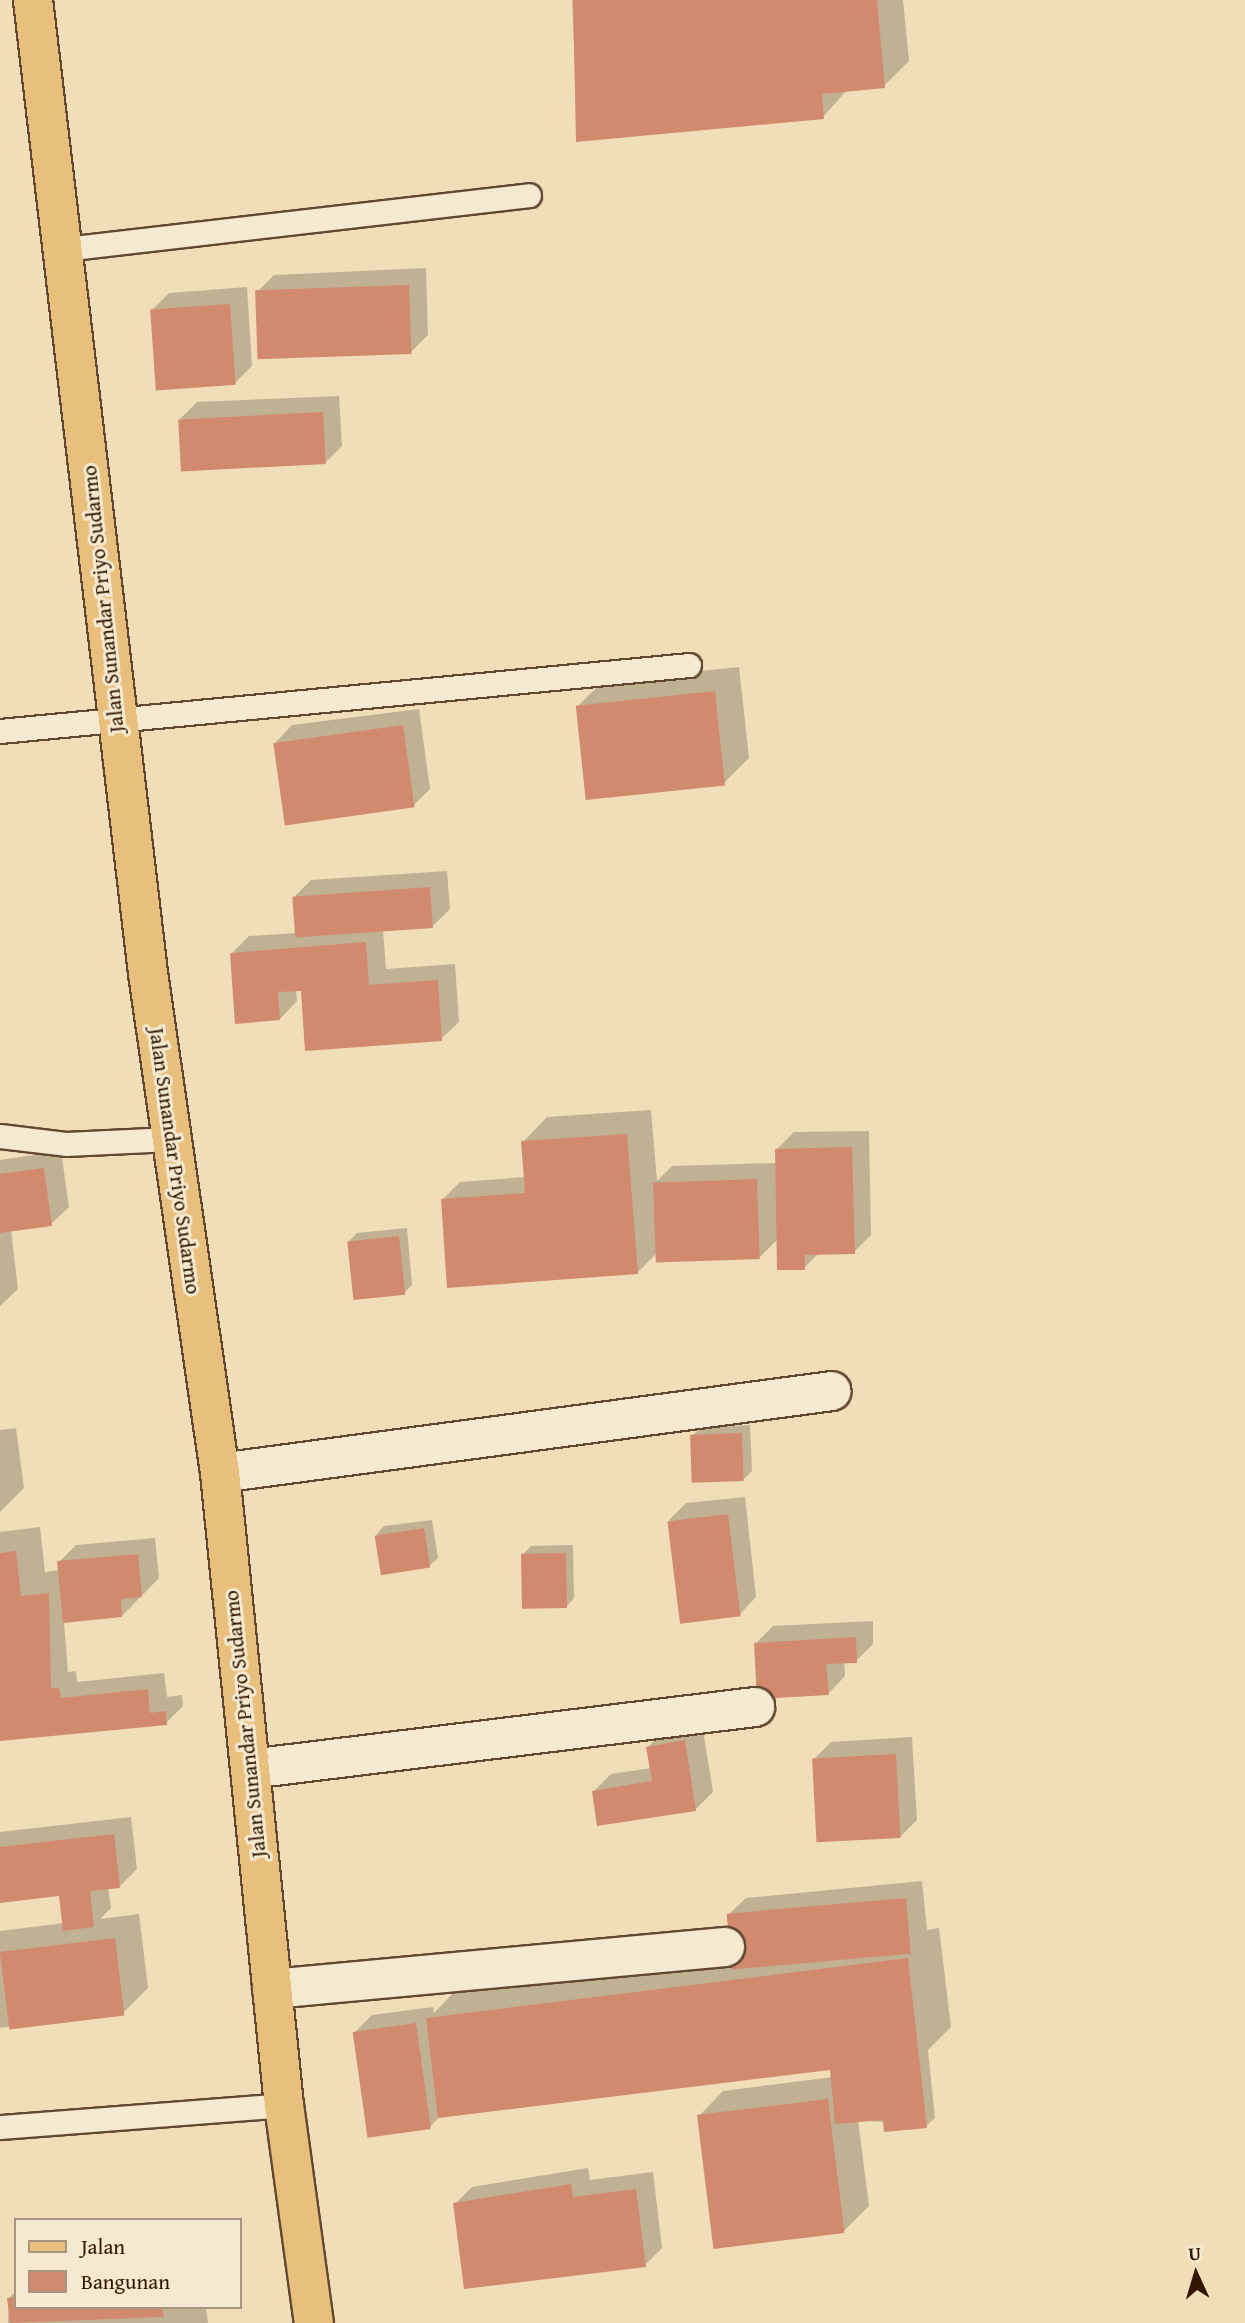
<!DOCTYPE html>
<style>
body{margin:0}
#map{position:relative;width:1245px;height:2323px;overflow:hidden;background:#f0deb8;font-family:"Gentium Book Plus",serif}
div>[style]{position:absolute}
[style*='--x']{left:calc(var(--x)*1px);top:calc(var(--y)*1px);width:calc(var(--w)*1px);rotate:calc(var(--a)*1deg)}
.shadow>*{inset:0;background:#0003}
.building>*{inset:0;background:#d28a6f;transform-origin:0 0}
.roads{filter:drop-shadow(2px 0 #624830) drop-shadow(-2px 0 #624830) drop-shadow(0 2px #624830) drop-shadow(0 -2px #624830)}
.lane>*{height:23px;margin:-11.5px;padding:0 11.5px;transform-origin:11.5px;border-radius:11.5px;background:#f5ead1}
.street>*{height:38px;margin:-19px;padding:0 19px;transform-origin:19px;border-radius:19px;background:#f5ead1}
.primary>*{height:38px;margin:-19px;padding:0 19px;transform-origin:19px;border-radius:19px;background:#e8bf7c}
span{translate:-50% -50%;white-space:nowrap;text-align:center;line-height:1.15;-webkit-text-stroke:6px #f5ead1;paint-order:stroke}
.street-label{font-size:21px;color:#321603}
.legend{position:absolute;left:14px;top:2218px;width:228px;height:91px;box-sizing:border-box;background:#f5ead1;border:2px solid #a7957f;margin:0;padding:9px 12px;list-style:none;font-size:21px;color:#321603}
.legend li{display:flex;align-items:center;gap:14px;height:35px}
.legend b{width:35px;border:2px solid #a7957f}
.north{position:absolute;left:1161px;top:2239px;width:70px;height:70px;-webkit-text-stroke:5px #f5ead1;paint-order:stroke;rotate:356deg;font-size:19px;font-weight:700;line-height:28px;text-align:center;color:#321603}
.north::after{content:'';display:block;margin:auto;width:24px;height:32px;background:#321603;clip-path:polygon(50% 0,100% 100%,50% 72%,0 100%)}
</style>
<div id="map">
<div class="shadow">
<i style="clip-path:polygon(572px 0,903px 0,909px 61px,884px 86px,848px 89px,823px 117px,578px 140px)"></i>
<i style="clip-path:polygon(426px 268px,428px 335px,411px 352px,257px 292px,274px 275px)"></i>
<i style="clip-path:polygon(247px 287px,252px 366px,235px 383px,152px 310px,169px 293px)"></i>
<i style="clip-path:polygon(339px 396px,342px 446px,325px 463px,180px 419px,197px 402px)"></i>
<i style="clip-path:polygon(739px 667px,749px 758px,724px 783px,578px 706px,603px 681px)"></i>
<i style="clip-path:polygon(419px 709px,430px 789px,413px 806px,275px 743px,292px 725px)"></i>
<i style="clip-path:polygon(447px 871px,450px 909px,433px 926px,383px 930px,386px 969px,455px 964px,459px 1022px,441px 1039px,303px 989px,296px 989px,297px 1001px,280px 1019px,232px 953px,249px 936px,296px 933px,294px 897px,311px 880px)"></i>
<i style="clip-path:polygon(651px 1110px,657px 1181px,672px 1166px,777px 1163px,776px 1150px,794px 1132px,869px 1131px,871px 1235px,854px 1252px,819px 1253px,804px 1268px,778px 1239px,760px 1257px,657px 1253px,637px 1273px,443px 1199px,460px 1182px,526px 1177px,523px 1142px,547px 1117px)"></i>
<i style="clip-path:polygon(61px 1151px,69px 1207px,51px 1224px,11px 1230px,18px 1289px,0 1306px,0 1160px)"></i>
<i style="clip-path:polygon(407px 1228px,412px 1285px,404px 1293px,348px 1242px,357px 1233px)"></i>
<i style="clip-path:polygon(750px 1425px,752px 1471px,744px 1479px,692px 1436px,701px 1428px)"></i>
<i style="clip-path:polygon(16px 1428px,24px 1488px,0 1512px,0 1430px)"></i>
<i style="clip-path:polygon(745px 1497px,756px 1597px,739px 1615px,669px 1520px,686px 1503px)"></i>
<i style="clip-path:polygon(432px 1520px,438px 1558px,429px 1566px,376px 1535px,384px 1526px)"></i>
<i style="clip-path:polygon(40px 1527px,45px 1572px,60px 1570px,59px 1562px,76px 1545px,155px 1538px,159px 1578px,122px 1616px,64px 1622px,68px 1672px,76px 1671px,77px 1682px,164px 1673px,167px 1697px,182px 1695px,183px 1706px,166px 1723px,0 1740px,0 1532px)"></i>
<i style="clip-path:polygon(573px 1545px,574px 1598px,566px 1607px,523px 1554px,531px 1546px)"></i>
<i style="clip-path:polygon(873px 1621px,873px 1644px,856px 1661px,844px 1661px,845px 1676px,828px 1694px,756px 1643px,773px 1626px)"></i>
<i style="clip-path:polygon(702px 1724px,713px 1792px,696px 1809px,594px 1791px,611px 1774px,651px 1768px,648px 1747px,666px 1730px)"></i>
<i style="clip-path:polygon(912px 1737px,917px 1820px,900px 1837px,814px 1759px,831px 1742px)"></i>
<i style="clip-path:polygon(131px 1817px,137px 1869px,120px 1886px,108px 1887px,111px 1908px,100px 1919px,139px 1914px,148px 1988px,123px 2013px,0 2028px,0 1931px,64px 1923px,60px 1895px,0 1901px,0 1832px)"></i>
<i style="clip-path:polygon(922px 1881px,927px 1930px,939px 1928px,951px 2027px,928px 2050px,935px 2118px,926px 2126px,858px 2120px,869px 2206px,844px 2231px,699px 2116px,723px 2091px,833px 2077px,832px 2069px,440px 2116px,429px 2128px,355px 2032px,372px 2015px,433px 2007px,434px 2013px,458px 1988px,732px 1954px,728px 1915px,746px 1898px)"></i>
<i style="clip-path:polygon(588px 2168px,590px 2180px,653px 2172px,662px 2248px,645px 2265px,455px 2204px,472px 2187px)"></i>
<i style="clip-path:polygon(16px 2291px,16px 2307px,206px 2307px,208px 2323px,8px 2323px,9px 2298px)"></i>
</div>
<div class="building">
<i style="clip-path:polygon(573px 0,877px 0,885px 88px,822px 94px,824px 119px,576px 142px)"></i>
<i style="left:409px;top:285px;width:69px;height:154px;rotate:88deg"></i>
<i style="left:230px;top:304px;width:81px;height:80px;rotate:86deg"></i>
<i style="left:323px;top:412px;width:52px;height:145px;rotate:87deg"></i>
<i style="left:715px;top:691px;width:95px;height:140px;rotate:84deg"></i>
<i style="left:403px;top:725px;width:83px;height:131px;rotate:82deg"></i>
<i style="left:430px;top:887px;width:41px;height:138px;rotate:86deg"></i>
<i style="clip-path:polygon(366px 942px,369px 985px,438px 980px,442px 1041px,305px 1051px,301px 991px,278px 992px,280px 1020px,235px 1024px,230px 953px)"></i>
<i style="clip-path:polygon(627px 1134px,638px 1274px,447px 1288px,441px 1199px,525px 1193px,521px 1141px)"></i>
<i style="clip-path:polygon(852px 1147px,855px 1254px,805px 1255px,805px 1270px,777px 1270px,775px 1149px)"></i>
<i style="clip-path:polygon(44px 1168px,52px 1226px,0 1233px,0 1174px)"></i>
<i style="left:757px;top:1179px;width:80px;height:104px;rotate:88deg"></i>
<i style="left:399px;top:1236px;width:59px;height:52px;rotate:84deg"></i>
<i style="left:742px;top:1433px;width:48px;height:52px;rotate:88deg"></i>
<i style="left:728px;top:1514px;width:103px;height:61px;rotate:83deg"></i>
<i style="left:424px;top:1528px;width:40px;height:50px;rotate:81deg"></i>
<i style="clip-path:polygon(16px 1551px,21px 1596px,49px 1593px,51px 1688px,59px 1688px,61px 1698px,148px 1689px,150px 1713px,166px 1711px,167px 1725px,0 1741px,0 1553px)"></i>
<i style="left:566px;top:1553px;width:55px;height:45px;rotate:89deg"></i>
<i style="clip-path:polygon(138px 1554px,142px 1597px,121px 1599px,122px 1617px,63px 1623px,57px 1561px)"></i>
<i style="clip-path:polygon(856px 1637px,857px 1663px,826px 1664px,829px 1695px,757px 1699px,754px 1643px)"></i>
<i style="clip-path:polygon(685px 1740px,696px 1811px,597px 1826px,592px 1791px,652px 1781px,646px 1747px)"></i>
<i style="left:896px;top:1754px;width:84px;height:84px;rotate:87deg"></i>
<i style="clip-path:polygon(114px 1834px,120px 1888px,90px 1891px,94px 1927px,63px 1931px,59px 1896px,0 1903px,0 1847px)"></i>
<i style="left:906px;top:1898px;width:56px;height:180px;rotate:85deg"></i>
<i style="left:115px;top:1938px;width:78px;height:116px;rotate:83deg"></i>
<i style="clip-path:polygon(908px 1958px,927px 2128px,884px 2132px,883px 2120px,835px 2124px,830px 2070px,438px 2118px,426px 2018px)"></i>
<i style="left:416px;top:2023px;width:107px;height:64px;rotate:82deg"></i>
<i style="left:828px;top:2099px;width:135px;height:132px;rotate:83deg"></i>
<i style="clip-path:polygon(571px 2184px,573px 2197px,636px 2189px,646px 2267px,464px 2289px,453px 2203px)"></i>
<i style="clip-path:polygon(16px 2297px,16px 2307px,162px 2307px,164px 2317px,10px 2323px,7px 2298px)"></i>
</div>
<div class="roads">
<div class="lane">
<i style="--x:64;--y:249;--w:468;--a:-6.6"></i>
<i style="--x:0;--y:731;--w:692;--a:-5.47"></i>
<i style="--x:0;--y:1136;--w:66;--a:6.9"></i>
<i style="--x:66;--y:1144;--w:105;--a:-2.7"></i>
<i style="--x:0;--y:2127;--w:285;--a:-4.4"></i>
</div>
<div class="street">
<i style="--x:220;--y:1473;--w:617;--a:-7.63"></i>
<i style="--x:250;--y:1769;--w:509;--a:-7"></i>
<i style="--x:272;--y:1989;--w:455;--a:-5.3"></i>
</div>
<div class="primary">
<i style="--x:33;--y:0;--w:980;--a:83.26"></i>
<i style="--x:148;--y:973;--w:505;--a:81.81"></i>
<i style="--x:220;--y:1473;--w:635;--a:84.22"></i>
<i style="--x:284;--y:2105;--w:220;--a:82.2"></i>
</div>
</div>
<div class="street-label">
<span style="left:103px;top:599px;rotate:-96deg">Jalan Sunandar Priyo Sudarmo</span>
<span style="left:175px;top:1161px;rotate:82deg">Jalan Sunandar Priyo Sudarmo</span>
<span style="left:245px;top:1724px;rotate:-96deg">Jalan Sunandar Priyo Sudarmo</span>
</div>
<ul class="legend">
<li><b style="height:9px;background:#e8bf7c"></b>Jalan</li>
<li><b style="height:19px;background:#d28a6f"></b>Bangunan</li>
</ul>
<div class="north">U</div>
</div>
